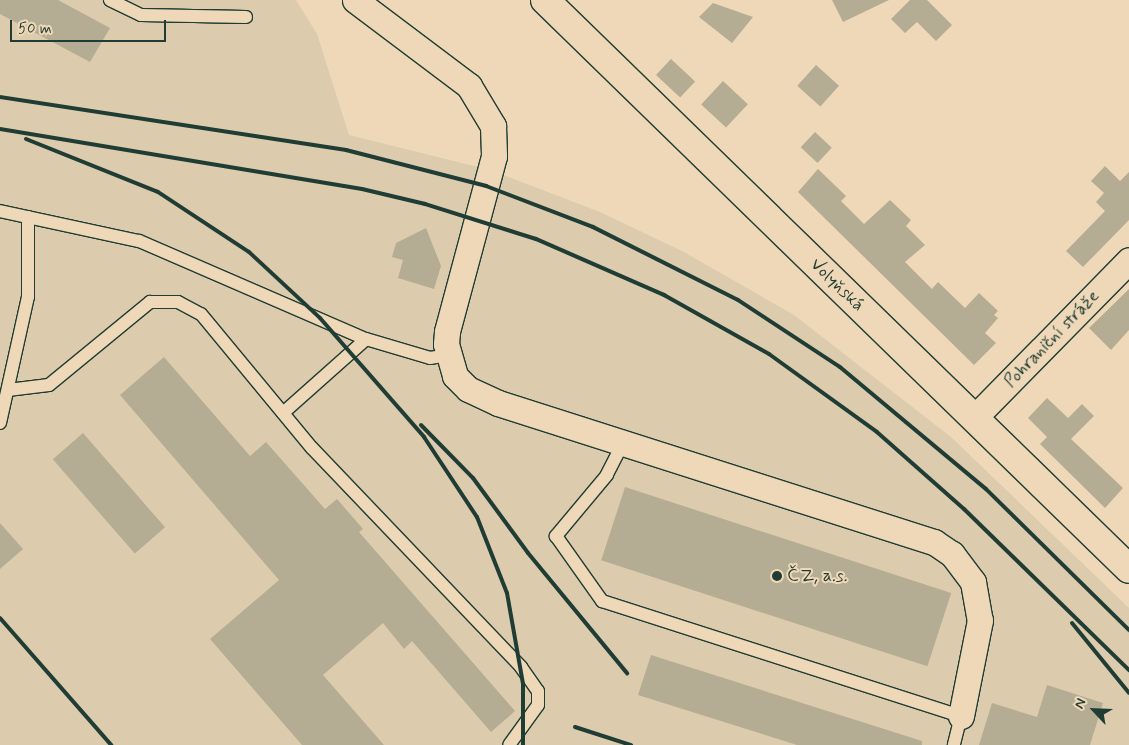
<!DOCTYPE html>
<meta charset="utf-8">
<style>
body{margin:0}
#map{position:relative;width:1129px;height:745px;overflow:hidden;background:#efd8b8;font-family:Mynerve,sans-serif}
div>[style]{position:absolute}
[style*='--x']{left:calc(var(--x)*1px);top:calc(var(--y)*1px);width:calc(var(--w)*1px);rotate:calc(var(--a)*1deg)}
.built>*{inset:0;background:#ddcbad}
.building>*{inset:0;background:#b4ad94;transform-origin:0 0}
.roads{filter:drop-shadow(1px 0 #1f3d34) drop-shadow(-1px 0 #1f3d34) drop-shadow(0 1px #1f3d34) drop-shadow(0 -1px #1f3d34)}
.lane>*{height:12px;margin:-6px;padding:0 6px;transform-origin:6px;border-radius:6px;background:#efd8b8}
.street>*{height:25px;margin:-12.5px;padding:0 12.5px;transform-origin:12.5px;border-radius:12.5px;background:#efd8b8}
.primary>*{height:28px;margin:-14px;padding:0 14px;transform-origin:14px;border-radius:14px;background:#efd8b8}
.rail>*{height:4px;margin:-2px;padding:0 2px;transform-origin:2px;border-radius:2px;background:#1f3d34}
.dots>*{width:14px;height:14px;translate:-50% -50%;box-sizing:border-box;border:2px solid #efd8b8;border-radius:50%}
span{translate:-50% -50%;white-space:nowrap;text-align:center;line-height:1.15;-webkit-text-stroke:4px #efd8b8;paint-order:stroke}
.street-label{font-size:18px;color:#1f3d34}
.poi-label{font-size:18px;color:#1f3d34}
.left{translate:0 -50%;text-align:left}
.north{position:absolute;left:1069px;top:685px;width:50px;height:50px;-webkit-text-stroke:4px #efd8b8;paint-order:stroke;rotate:295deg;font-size:14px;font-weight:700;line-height:20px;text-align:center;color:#1f3d34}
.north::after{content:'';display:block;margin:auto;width:18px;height:22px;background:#1f3d34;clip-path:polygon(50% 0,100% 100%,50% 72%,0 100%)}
.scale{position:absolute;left:10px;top:20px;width:156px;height:22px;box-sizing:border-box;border:2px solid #1f3d34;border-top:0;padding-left:6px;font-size:15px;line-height:18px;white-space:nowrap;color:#1f3d34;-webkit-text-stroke:4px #efd8b8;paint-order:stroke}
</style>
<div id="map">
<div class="built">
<i style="clip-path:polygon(0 0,296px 0,317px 34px,349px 135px,490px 170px,600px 212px,682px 251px,794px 315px,951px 437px,1129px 608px,1129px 745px,0 745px)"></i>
</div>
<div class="building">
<i style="clip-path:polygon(0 0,58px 0,110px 28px,90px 62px,0 14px)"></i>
<i style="clip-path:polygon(832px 0,889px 0,843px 22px)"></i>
<i style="clip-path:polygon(910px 0,927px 0,952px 25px,936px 41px,917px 22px,905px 33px,891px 19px)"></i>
<i style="clip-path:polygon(713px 3px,753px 17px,732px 43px,699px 17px)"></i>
<i style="left:671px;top:59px;width:33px;height:22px;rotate:43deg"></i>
<i style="left:816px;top:65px;width:31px;height:28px;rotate:42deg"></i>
<i style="left:723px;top:81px;width:34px;height:32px;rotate:43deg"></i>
<i style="left:815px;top:132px;width:23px;height:21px;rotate:43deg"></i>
<i style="clip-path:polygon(1105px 166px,1120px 181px,1129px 172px,1129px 220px,1083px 267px,1066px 251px,1105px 211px,1096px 202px,1104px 193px,1091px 181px)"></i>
<i style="clip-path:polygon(818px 169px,846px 196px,841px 201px,864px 224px,890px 200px,911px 220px,906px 226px,925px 245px,905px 262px,932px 289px,938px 282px,965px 308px,979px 293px,998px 311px,994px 315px,998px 318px,985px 333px,996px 343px,974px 365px,798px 192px)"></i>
<i style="clip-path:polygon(426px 228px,441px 266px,434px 289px,398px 278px,403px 260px,392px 257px,396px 243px)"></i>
<i style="clip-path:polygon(1129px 289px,1129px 330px,1111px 350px,1089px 328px)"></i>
<i style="clip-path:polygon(164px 357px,250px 456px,266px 442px,325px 509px,337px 499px,363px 529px,359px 532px,515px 711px,491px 732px,412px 641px,404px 649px,383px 623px,323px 675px,384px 745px,302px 745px,210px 639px,279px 580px,120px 395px)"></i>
<i style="clip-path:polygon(1047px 398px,1068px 418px,1082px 404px,1094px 416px,1071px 439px,1123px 488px,1105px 508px,1040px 444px,1047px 437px,1028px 418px)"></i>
<i style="left:83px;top:433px;width:125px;height:40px;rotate:49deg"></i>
<i style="left:625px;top:487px;width:343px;height:77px;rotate:18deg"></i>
<i style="clip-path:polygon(0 523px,23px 549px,0 569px)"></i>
<i style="clip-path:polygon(651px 655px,922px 741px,922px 745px,797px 745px,638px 695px)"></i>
<i style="clip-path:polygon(1047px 685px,1103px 703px,1090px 745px,979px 745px,992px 703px,1037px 717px)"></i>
</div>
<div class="roads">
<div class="lane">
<i style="--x:110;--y:0;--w:34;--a:26"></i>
<i style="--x:141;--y:15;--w:105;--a:1.1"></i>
<i style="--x:0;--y:211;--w:142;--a:12.2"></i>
<i style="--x:139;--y:241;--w:247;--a:23.4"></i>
<i style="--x:366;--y:339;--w:67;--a:16.5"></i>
<i style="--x:430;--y:358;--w:18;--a:-9"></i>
<i style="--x:8;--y:390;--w:41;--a:-7"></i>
<i style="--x:49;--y:385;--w:131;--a:-39.4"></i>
<i style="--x:150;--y:302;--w:28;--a:0"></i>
<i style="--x:178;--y:302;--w:26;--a:28"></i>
<i style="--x:201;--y:314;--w:174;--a:50.4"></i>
<i style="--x:312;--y:448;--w:303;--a:46.3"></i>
<i style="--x:521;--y:667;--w:29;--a:55"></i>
<i style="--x:538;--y:691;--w:14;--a:90"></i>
<i style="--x:538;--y:705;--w:49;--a:125.9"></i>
<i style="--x:283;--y:413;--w:111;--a:-41.7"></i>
<i style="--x:0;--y:423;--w:129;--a:-77.5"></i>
<i style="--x:28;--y:297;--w:80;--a:-90"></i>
<i style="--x:623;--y:443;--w:36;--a:117"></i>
<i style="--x:607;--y:475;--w:80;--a:129.9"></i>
<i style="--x:556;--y:536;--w:80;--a:54.7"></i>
<i style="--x:602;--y:601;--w:377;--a:17.8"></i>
<i style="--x:961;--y:716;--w:30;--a:104"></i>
</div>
<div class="street">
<i style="--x:355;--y:0;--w:143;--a:37"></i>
<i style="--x:469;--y:86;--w:47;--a:59"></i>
<i style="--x:493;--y:126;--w:30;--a:88"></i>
<i style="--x:494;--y:156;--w:182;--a:105"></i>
<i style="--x:447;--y:332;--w:12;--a:95"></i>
<i style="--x:446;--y:344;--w:33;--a:74"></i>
<i style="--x:455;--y:376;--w:18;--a:45"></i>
<i style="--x:468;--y:389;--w:33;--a:25"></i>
<i style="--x:498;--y:403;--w:458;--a:17.7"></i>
<i style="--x:934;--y:542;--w:22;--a:34"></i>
<i style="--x:952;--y:554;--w:35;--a:53"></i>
<i style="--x:973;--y:582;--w:39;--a:80"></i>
<i style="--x:980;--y:620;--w:98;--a:101.2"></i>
<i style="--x:974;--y:418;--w:221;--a:-45.5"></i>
</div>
<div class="primary">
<i style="--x:545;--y:0;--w:815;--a:44.25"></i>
</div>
</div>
<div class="rail">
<i style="--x:0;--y:97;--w:350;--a:8.7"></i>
<i style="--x:346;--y:150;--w:145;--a:14.4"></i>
<i style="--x:486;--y:186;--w:115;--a:21"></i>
<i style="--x:593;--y:227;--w:162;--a:26.7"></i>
<i style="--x:738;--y:300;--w:122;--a:33.3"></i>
<i style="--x:840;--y:367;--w:190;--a:39.9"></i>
<i style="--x:986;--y:489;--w:201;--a:44.6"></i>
<i style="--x:0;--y:129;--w:367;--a:9.4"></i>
<i style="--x:362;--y:189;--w:65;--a:13.4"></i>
<i style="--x:425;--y:204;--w:116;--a:17.5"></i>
<i style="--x:536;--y:239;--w:140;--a:23.6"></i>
<i style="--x:664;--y:295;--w:120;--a:29.3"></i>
<i style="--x:769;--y:354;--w:133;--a:35.8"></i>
<i style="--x:877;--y:432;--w:116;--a:41.5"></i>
<i style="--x:964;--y:509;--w:231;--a:44.3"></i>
<i style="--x:26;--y:139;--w:142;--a:21.9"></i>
<i style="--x:158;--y:192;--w:109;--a:33.4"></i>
<i style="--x:249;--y:252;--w:97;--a:42.9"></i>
<i style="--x:320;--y:318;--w:158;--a:48.8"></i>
<i style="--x:424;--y:437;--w:96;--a:56.5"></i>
<i style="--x:477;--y:517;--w:82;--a:68.5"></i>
<i style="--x:507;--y:593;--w:92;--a:80"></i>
<i style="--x:523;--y:684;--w:61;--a:90"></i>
<i style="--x:421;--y:425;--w:74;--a:45.5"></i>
<i style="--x:473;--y:478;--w:93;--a:53.7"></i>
<i style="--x:528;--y:553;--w:156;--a:50.5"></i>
<i style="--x:0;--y:618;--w:169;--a:48.8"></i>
<i style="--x:1072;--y:623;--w:90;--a:50.8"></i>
<i style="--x:575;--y:727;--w:59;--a:17.8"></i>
</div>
<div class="dots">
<i style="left:777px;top:576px;background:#1f3d34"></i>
</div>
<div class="street-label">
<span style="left:837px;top:285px;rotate:44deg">Volyňská</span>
<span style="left:1052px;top:339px;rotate:-46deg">Pohraniční stráže</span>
</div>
<div class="poi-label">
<span class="left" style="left:787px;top:576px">ČZ, a.s.</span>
</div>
<div class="north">N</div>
<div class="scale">50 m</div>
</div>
